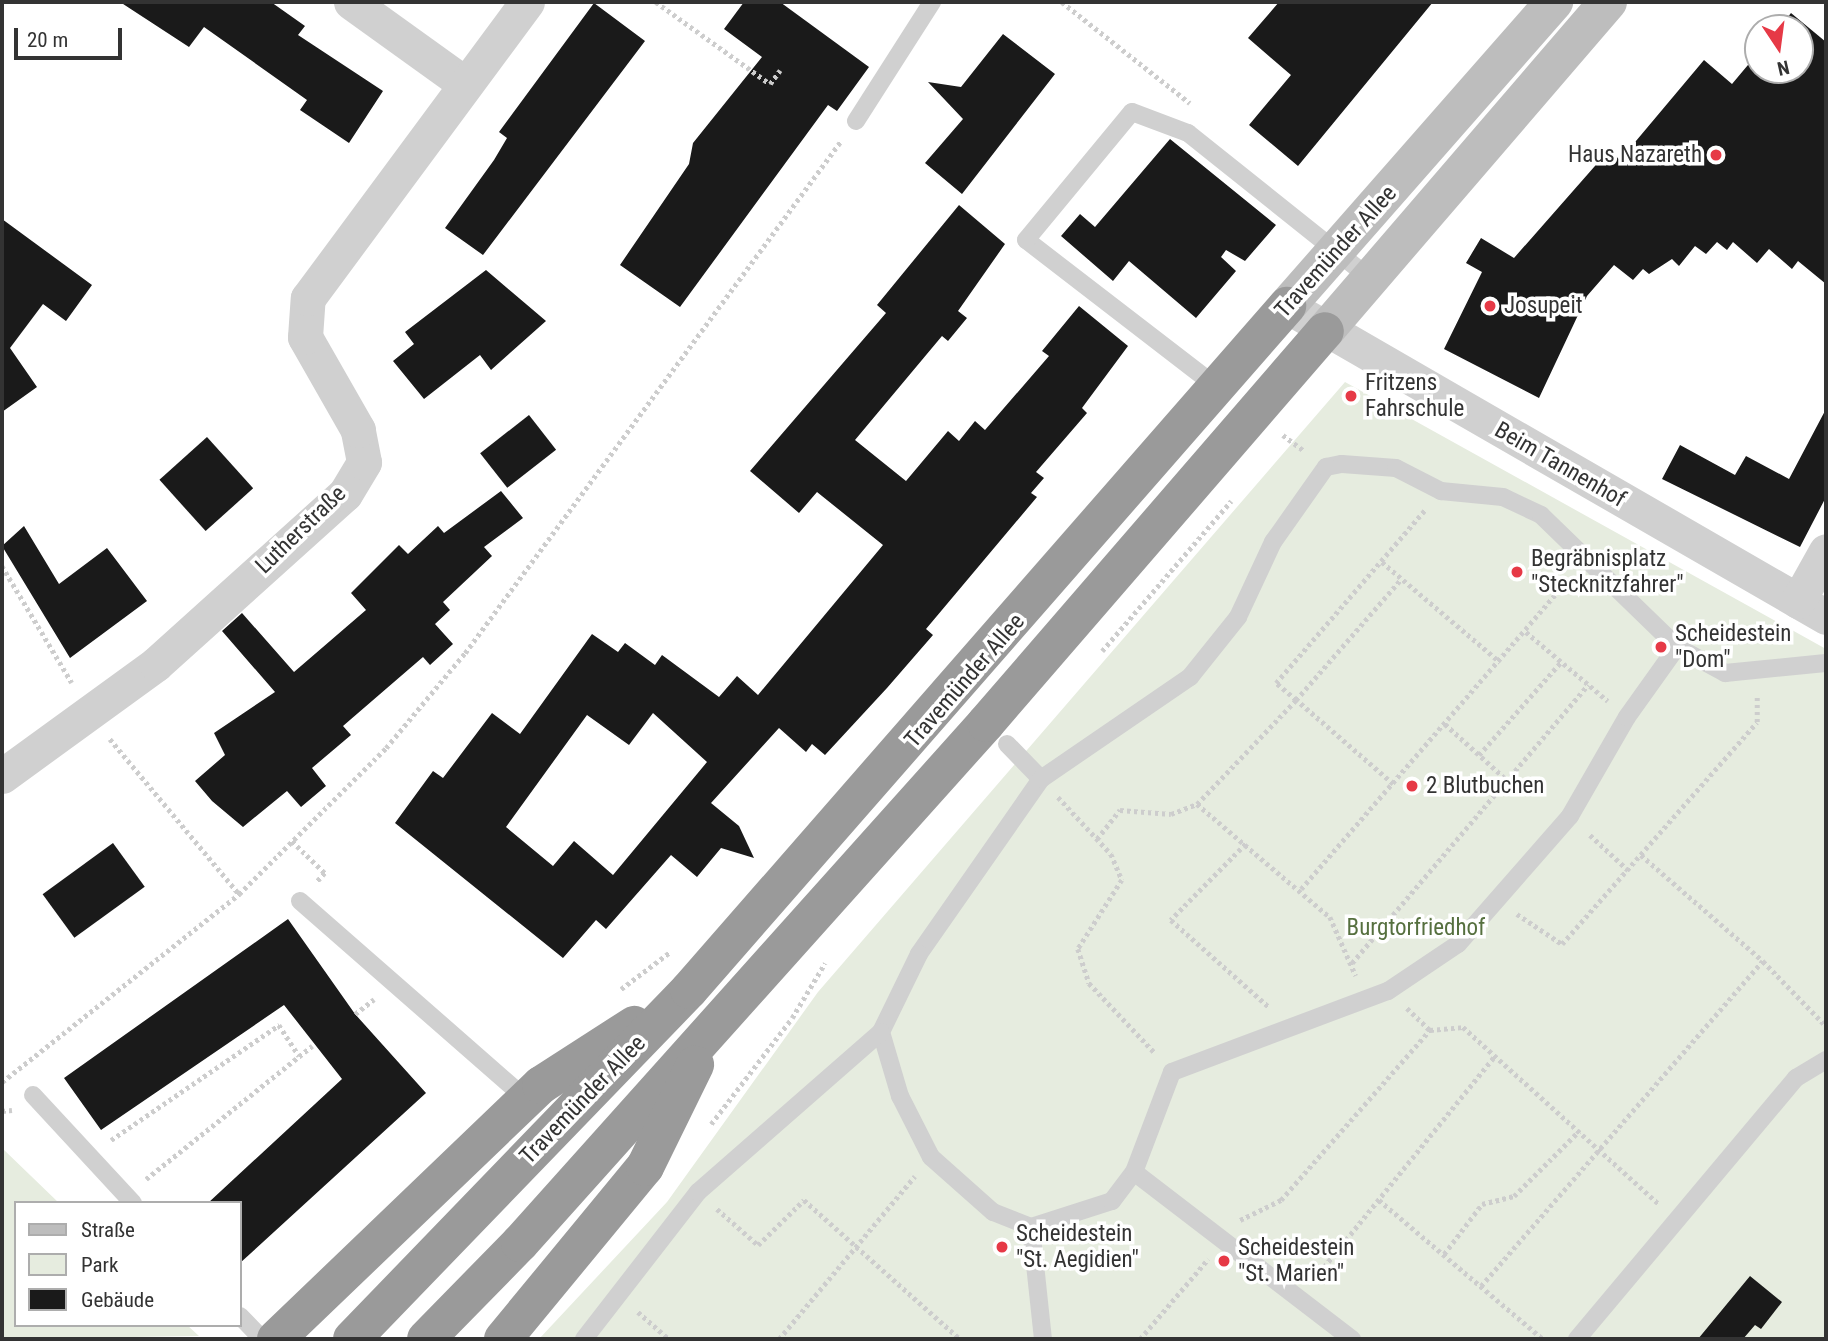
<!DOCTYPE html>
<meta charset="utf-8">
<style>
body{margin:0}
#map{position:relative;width:1828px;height:1341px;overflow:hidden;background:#fff;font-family:"Roboto Condensed",sans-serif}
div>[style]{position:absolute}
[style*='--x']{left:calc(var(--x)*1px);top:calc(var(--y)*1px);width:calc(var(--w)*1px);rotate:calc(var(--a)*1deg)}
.green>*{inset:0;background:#e6ecdf}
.building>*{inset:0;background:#1a1a1a;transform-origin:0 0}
.path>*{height:4.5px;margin-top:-2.25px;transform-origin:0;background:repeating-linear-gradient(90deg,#cdcdcd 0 3.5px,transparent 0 7px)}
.lane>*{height:18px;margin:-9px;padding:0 9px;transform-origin:9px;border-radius:9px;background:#d0d0d0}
.street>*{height:35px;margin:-17.5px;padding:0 17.5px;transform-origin:17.5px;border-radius:17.5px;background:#d0d0d0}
.secondary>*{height:38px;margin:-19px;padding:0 19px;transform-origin:19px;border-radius:19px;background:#bdbdbd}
.highway>*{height:38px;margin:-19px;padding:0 19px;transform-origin:19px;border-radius:19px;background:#9a9a9a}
.dots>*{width:19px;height:19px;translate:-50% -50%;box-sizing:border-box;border:4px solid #fff;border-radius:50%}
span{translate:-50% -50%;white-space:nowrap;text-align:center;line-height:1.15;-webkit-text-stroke:7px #fff;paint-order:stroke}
.poi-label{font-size:23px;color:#333}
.right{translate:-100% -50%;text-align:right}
.left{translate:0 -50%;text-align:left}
.street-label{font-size:23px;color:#333}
.park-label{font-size:23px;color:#56703f}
.frame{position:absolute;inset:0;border:4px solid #333;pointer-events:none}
.legend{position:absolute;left:14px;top:1201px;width:228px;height:126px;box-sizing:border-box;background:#fff;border:2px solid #adadad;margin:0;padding:9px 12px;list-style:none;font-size:21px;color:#333}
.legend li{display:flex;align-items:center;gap:14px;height:35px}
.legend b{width:35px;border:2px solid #adadad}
.north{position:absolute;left:1744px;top:14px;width:70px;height:70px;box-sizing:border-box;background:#fff;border:2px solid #adadad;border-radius:50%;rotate:167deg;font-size:19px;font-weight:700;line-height:28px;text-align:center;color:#333}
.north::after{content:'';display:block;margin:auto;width:24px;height:32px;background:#e63946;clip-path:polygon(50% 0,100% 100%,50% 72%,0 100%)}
.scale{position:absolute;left:14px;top:28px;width:108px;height:32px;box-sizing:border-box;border:4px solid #333;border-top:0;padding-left:9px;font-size:21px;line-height:24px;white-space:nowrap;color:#333;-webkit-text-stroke:5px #fff;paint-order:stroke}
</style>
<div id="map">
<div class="green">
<i style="clip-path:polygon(1345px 382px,1826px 649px,1826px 1339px,539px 1339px,667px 1202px,818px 992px)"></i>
<i style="clip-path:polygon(2px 1148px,59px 1203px,16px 1203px,16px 1325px,187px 1325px,199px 1336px,2px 1339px)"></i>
</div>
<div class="building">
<i style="clip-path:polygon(120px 2px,271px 2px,305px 26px,298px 35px,383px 91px,349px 143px,300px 110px,307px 100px,204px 27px,189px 47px)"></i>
<i style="clip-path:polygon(744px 2px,780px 2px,869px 67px,837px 111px,828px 105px,680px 307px,620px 265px,689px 164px,693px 143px,762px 57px,724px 29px)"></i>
<i style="clip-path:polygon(1279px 2px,1433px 2px,1298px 166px,1249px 125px,1291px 75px,1248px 38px)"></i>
<i style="clip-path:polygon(594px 3px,645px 41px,483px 255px,445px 228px,494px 160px,507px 138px,499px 132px)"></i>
<i style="clip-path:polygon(1791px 13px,1826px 42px,1826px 284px,1798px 261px,1792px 269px,1769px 249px,1757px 263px,1733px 242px,1727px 250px,1717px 242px,1706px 254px,1695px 246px,1679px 266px,1672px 259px,1649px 274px,1643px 269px,1633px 280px,1614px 265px,1587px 296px,1539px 398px,1444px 349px,1482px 272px,1466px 263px,1481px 238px,1514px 258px,1609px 150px,1620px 160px,1704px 60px,1732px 84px,1758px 53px,1758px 70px,1800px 70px,1800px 28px,1779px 28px)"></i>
<i style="clip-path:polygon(1003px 34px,1055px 74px,962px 194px,925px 163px,963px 119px,928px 82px,961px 87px)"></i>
<i style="clip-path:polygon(1170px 139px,1276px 225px,1245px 261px,1226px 250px,1221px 257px,1236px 271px,1196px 318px,1129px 261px,1113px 281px,1061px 236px,1080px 214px,1095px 227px)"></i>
<i style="clip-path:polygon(evenodd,959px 205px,1005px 244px,958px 311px,967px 318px,948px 341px,942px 336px,855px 440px,906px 481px,948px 431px,959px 441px,975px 421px,985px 430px,1049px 356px,1042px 351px,1079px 306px,1128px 346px,1082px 408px,1087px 413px,1036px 472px,1044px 478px,1031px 493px,1037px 497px,926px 629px,933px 635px,887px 688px,825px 755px,812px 744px,806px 752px,779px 728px,711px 803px,739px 826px,754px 858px,721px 848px,697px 877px,671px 855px,606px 929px,596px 920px,563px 958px,395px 823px,433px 771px,443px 778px,492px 713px,520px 734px,592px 634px,618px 652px,625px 643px,655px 665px,662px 655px,719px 697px,737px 676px,758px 695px,883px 545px,817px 492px,799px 513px,750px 471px,886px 313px,877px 305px,959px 205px,653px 713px,707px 762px,613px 875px,574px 841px,553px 866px,506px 827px,587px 715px,629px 745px,653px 713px)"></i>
<i style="clip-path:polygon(2px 219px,92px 285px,66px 321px,43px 304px,10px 348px,37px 387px,2px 412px)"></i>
<i style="clip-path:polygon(486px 270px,546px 321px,491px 370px,480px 355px,424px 399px,393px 361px,414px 344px,405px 332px)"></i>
<i style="clip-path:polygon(1826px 409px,1826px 497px,1800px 547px,1662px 479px,1680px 445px,1735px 475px,1746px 456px,1789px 479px)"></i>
<i style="left:529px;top:415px;width:44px;height:62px;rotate:52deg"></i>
<i style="left:207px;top:437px;width:69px;height:64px;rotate:48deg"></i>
<i style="clip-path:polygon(501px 491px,523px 518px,484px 547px,492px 556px,443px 602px,450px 610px,435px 624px,453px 644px,430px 665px,423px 657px,343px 726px,351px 735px,312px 768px,326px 786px,301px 807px,287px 791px,243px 827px,212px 801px,195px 781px,225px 755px,214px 733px,275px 692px,222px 631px,242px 613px,294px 672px,366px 610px,351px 593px,399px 545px,408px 554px,438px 526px,444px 533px)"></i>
<i style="clip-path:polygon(24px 526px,59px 584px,107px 548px,147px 601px,70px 658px,2px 546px)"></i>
<i style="left:113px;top:843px;width:54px;height:87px;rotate:54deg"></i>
<i style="clip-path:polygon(288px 919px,355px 1014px,426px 1093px,240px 1263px,240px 1203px,208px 1203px,342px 1079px,284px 1005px,101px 1130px,64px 1078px)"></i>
<i style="clip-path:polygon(1750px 1276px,1782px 1302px,1761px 1329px,1755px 1325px,1743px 1339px,1698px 1339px)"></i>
</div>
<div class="path">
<i style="--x:656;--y:2;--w:140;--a:35.7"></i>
<i style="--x:770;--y:84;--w:17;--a:-54"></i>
<i style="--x:1062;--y:2;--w:163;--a:38.3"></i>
<i style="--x:1283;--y:435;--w:26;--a:37"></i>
<i style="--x:1382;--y:562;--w:155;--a:40.3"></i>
<i style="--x:2;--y:566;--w:136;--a:59.1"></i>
<i style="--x:1526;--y:632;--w:107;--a:40.1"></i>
<i style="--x:1102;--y:651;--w:198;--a:-49.3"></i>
<i style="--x:1445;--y:724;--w:84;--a:42.1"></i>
<i style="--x:110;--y:739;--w:202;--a:50.2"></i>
<i style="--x:1479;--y:755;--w:123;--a:-48.6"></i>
<i style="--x:1393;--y:784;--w:128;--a:-139.1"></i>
<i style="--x:1296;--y:700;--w:160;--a:-49"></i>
<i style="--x:1058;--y:797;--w:78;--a:47.1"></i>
<i style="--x:1111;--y:854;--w:28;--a:67"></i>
<i style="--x:1122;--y:880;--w:82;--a:122.5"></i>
<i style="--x:1078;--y:949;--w:36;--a:72"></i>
<i style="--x:1089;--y:983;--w:96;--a:46.7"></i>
<i style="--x:1197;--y:804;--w:175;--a:40.4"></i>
<i style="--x:1330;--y:917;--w:64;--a:66.2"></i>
<i style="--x:1590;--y:835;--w:52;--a:42.6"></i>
<i style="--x:1097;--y:839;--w:37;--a:-52"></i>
<i style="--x:1120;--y:810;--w:51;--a:4.5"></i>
<i style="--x:1171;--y:814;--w:28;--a:-21"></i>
<i style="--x:1197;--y:804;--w:144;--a:-46.4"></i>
<i style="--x:1296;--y:700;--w:26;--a:-140"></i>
<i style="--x:1276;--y:683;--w:228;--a:-49.3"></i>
<i style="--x:292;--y:841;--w:46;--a:44.1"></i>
<i style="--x:325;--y:873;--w:12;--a:132"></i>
<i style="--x:1246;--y:844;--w:107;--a:134.6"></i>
<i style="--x:1171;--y:920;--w:131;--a:41.6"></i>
<i style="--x:1641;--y:855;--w:162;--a:41"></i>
<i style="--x:1763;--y:961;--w:91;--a:45.9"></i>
<i style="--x:1301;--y:889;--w:408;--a:-49.2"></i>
<i style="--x:1517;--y:914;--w:54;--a:33.7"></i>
<i style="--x:1562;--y:944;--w:295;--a:-48.7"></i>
<i style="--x:1757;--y:722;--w:28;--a:-90"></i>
<i style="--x:1352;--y:963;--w:365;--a:-49.7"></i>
<i style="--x:621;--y:989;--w:61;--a:-37.1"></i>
<i style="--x:1407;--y:1008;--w:32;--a:44"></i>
<i style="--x:1430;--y:1030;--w:33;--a:-5"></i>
<i style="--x:1463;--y:1027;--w:263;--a:42.1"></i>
<i style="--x:355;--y:1014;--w:24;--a:-38"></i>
<i style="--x:2;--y:1082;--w:303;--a:-38.4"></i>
<i style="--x:239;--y:894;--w:207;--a:-44.8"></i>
<i style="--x:386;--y:748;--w:124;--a:-50.3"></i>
<i style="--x:465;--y:653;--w:635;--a:-53.71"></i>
<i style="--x:2;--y:1111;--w:10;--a:-6"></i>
<i style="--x:711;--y:1124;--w:133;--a:-52.6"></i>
<i style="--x:792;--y:1018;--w:64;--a:-59"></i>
<i style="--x:111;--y:1140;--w:204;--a:-34.4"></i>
<i style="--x:279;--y:1025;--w:37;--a:57"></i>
<i style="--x:146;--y:1179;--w:213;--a:-38.7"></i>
<i style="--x:1379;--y:1200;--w:215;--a:40.3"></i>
<i style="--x:717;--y:1209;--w:55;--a:41.3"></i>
<i style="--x:758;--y:1245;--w:64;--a:-44.4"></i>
<i style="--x:804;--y:1200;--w:209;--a:41.7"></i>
<i style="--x:1240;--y:1220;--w:46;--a:-26"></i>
<i style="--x:1281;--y:1200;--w:226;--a:-48.8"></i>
<i style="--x:1444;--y:1254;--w:63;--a:-52.8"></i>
<i style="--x:1482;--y:1204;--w:33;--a:-14"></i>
<i style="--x:1514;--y:1196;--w:92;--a:-45"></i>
<i style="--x:1315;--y:1278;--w:286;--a:-51"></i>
<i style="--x:1481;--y:1286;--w:430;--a:-49.1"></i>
<i style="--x:638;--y:1312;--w:41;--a:41.1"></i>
<i style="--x:779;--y:1339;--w:212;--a:-50.2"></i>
<i style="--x:1140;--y:1339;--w:105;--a:-49.6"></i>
</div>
<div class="lane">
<i style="--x:856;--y:121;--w:141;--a:-57.4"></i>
<i style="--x:1217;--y:387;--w:241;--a:-142.4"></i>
<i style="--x:1026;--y:240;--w:166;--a:-50.4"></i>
<i style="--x:1132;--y:112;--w:60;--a:20.6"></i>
<i style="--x:1188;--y:133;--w:234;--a:38.6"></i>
<i style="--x:1007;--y:744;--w:49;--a:45.8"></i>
<i style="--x:1041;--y:779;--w:213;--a:124.9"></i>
<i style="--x:919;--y:954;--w:87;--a:116"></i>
<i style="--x:881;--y:1032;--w:67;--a:73.5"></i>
<i style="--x:900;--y:1096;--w:68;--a:63.1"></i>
<i style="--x:931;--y:1157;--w:83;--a:41.6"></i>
<i style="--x:993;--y:1212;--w:41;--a:21.5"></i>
<i style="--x:1031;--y:1227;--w:85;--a:-17.8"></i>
<i style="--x:1112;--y:1201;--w:36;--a:-53"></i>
<i style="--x:1134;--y:1172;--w:107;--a:-69.2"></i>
<i style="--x:1172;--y:1072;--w:231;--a:-20.6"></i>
<i style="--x:1388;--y:991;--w:84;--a:-33.9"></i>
<i style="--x:1458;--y:944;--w:170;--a:-48.8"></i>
<i style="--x:1570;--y:816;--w:114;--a:-60.1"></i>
<i style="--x:1627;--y:717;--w:86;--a:-54.5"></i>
<i style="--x:1041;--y:779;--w:181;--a:-34.4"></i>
<i style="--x:1190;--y:677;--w:77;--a:-51.3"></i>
<i style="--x:1238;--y:617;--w:83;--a:-65"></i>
<i style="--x:1273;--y:542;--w:92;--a:-54.8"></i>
<i style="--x:1326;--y:467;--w:16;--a:-11"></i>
<i style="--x:1342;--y:464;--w:54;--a:4.2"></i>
<i style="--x:1396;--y:468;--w:51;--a:27.1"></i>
<i style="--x:1441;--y:491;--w:62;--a:5.5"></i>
<i style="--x:1503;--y:497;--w:42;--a:25.3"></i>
<i style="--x:1541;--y:515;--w:190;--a:44.1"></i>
<i style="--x:1677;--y:647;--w:55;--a:28.4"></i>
<i style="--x:1725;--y:673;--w:101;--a:-5.7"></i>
<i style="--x:300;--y:901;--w:300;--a:41.2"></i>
<i style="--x:33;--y:1095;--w:147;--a:47.2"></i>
<i style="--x:1134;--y:1172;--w:275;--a:37.5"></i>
<i style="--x:1031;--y:1227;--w:113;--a:83.9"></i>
<i style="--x:240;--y:1316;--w:32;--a:46"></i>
<i style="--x:584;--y:1339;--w:186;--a:-52.2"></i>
<i style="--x:698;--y:1192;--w:243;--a:-41.2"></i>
<i style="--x:1577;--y:1339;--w:341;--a:-50"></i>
<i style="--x:1796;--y:1078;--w:35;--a:-31"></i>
</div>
<div class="street">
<i style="--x:351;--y:2;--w:140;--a:35.7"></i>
<i style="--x:1287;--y:306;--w:622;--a:29.98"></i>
<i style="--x:1798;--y:601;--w:57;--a:-60.8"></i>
<i style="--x:2;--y:776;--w:190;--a:-36"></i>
<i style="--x:156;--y:664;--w:254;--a:-42"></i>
<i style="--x:345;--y:494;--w:37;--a:-59"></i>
<i style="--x:364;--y:462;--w:33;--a:-101"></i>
<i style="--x:358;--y:430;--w:107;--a:-119.7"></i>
<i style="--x:305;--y:337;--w:39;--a:-86"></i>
<i style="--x:308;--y:298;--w:368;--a:-53.5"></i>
</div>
<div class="secondary">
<i style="--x:1287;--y:306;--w:405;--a:-48.7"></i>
<i style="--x:1325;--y:331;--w:434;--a:-49.3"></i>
</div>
<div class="highway">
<i style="--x:276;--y:1339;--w:367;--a:-43.8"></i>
<i style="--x:541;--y:1085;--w:111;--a:-32.8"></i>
<i style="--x:352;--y:1339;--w:485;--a:-46"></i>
<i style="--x:689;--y:990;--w:909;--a:-48.84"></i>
<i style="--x:426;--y:1339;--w:134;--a:-45.6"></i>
<i style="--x:520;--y:1243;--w:698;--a:-48.13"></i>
<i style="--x:986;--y:723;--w:518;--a:-49.15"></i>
<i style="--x:503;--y:1339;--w:223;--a:-50.5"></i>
<i style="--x:645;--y:1167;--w:114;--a:-63.9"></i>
</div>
<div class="dots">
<i style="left:1716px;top:155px;background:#e63946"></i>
<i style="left:1490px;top:306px;background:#e63946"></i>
<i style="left:1351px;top:396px;background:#e63946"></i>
<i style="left:1517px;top:572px;background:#e63946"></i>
<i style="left:1661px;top:647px;background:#e63946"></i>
<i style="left:1412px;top:786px;background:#e63946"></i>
<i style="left:1002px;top:1247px;background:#e63946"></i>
<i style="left:1224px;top:1261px;background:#e63946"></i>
</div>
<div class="poi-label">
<span class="right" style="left:1702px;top:155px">Haus Nazareth</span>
<span class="left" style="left:1504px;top:306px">Josupeit</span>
<span class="left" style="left:1365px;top:396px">Fritzens<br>Fahrschule</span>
<span class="left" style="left:1531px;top:572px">Begräbnisplatz<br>"Stecknitzfahrer"</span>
<span class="left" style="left:1675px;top:647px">Scheidestein<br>"Dom"</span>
<span class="left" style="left:1426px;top:786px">2 Blutbuchen</span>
<span class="left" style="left:1016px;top:1247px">Scheidestein<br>"St. Aegidien"</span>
<span class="left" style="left:1238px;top:1261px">Scheidestein<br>"St. Marien"</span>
</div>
<div class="street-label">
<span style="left:1336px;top:252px;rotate:-48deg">Travemünder Allee</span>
<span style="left:1560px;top:465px;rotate:30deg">Beim Tannenhof</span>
<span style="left:301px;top:530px;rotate:-44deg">Lutherstraße</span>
<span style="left:965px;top:681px;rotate:-49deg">Travemünder Allee</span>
<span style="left:583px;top:1100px;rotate:-46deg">Travemünder Allee</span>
</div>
<div class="park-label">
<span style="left:1416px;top:928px">Burgtorfriedhof</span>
</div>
<div class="frame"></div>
<ul class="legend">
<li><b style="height:9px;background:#bdbdbd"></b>Straße</li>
<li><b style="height:19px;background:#e6ecdf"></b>Park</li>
<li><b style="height:19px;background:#1a1a1a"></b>Gebäude</li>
</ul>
<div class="north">N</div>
<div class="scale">20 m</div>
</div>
